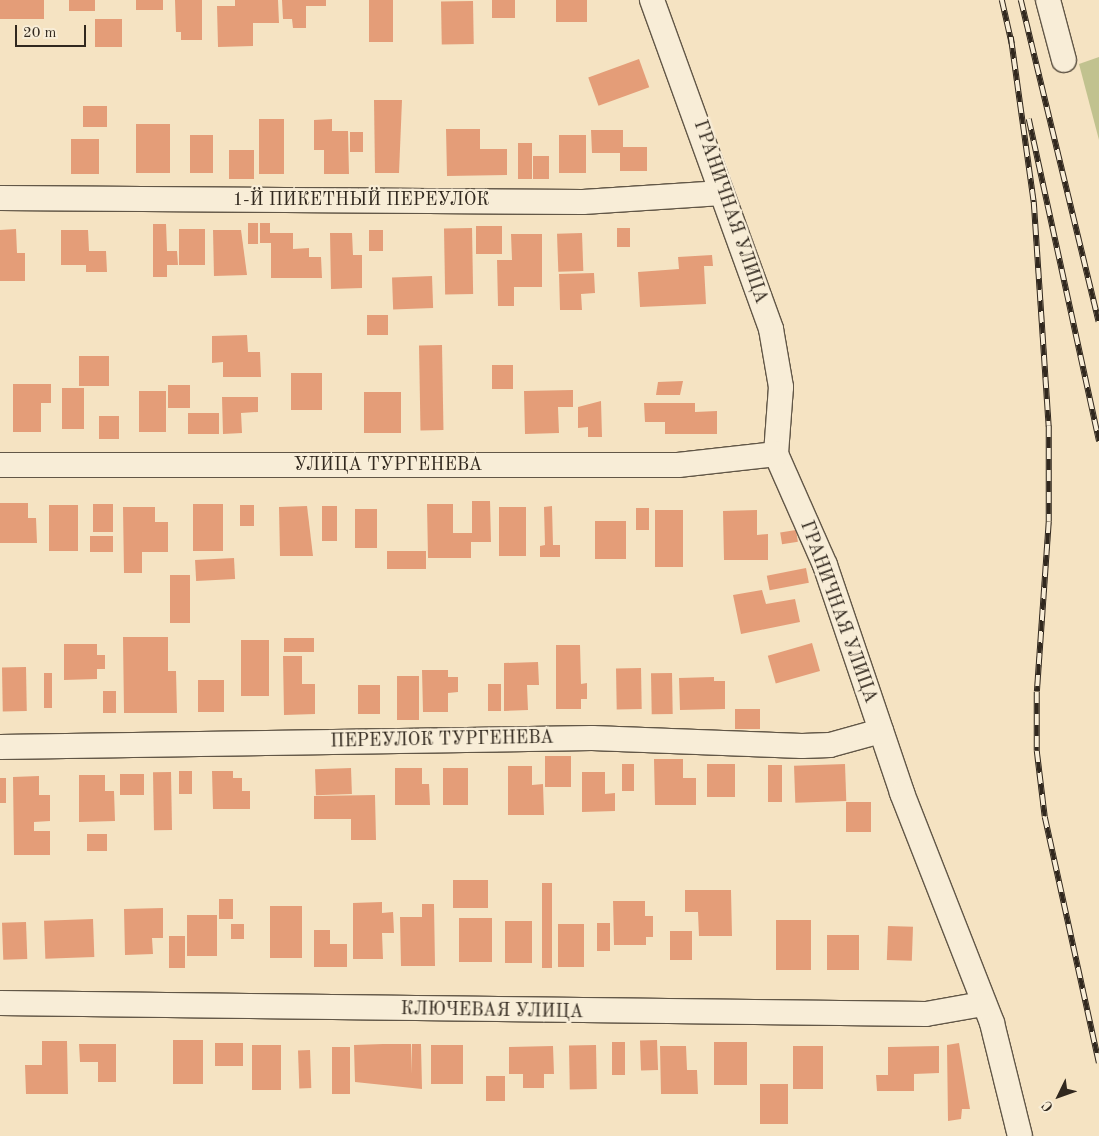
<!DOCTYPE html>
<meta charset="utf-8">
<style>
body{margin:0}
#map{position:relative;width:1099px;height:1136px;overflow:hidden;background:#f5e3c2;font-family:"Old Standard TT",serif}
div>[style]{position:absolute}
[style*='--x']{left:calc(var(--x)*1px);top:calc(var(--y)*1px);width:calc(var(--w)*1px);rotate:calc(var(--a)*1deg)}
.green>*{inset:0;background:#c1c28f}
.building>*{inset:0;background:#e49d78;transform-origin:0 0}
.roads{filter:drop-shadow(1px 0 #625747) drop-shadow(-1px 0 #625747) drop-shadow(0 1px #625747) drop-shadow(0 -1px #625747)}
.street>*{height:24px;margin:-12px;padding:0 12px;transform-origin:12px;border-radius:12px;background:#f8edd7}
.rail>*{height:5.5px;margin-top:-2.75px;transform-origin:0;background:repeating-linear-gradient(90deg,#f8edd7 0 11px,#31281e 0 22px);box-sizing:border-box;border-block:1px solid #31281e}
span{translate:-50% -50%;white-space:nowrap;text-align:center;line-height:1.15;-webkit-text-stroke:4.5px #f8edd7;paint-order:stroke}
.street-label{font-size:18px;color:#31281e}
.north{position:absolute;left:1034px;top:1071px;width:50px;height:50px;-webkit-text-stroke:4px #f8edd7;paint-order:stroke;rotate:228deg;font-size:14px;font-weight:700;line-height:20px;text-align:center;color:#31281e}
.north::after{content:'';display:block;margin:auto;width:18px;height:22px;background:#31281e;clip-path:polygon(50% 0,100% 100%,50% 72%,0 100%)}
.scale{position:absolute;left:15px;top:25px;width:71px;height:22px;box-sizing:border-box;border:2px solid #31281e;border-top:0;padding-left:6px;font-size:15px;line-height:18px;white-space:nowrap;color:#31281e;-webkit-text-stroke:4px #f8edd7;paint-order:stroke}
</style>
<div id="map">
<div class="green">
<i style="clip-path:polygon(1099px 57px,1099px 140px,1079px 64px)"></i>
</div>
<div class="building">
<i style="left:0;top:0;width:44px;height:19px"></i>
<i style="left:69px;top:0;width:26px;height:11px"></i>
<i style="left:136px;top:0;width:27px;height:10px"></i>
<i style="clip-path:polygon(175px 0,202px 0,202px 40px,181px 40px,181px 32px,176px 32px)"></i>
<i style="clip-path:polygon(235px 0,278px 0,279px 23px,253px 23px,253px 46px,218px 47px,217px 6px,235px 6px)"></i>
<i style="clip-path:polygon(282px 0,326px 0,326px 6px,306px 6px,306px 28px,293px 28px,292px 19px,283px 19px)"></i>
<i style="left:369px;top:0;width:24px;height:42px"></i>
<i style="left:492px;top:0;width:23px;height:18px"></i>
<i style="left:556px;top:0;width:31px;height:22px"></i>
<i style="left:473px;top:1px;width:43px;height:32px;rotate:89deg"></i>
<i style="left:95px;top:19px;width:27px;height:28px"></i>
<i style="left:639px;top:59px;width:30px;height:54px;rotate:70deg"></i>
<i style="clip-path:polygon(374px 100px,402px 100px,399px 173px,375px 173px)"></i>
<i style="left:83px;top:106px;width:24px;height:21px"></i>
<i style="left:259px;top:119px;width:25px;height:55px"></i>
<i style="clip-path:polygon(332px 119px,332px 131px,348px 131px,349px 174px,324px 174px,324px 150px,314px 150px,314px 120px)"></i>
<i style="left:136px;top:124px;width:34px;height:49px"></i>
<i style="clip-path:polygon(446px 129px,480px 129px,480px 149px,507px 149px,507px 175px,447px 176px)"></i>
<i style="clip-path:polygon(591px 130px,623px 130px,623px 147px,647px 147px,647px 171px,620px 171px,620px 153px,592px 153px)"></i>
<i style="left:350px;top:132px;width:13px;height:20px"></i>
<i style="left:213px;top:135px;width:38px;height:23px;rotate:90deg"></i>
<i style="left:559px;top:135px;width:27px;height:38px"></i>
<i style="left:71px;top:139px;width:28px;height:35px"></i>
<i style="left:532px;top:143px;width:36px;height:14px;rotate:90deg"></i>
<i style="left:229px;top:150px;width:25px;height:29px"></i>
<i style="left:533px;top:156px;width:16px;height:23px"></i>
<i style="left:248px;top:223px;width:10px;height:21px"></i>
<i style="clip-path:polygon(260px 223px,270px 223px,270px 233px,293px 233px,293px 249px,309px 248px,309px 257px,321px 257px,322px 278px,271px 278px,271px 243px,260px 243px)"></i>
<i style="clip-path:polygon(153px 224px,166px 224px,167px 251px,177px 251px,178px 265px,167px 265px,167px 277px,153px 277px)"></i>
<i style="left:476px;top:226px;width:26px;height:28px"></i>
<i style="left:472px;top:228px;width:66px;height:28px;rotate:89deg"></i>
<i style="left:617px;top:228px;width:13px;height:19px"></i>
<i style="clip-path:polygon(16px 229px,17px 253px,25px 253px,25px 281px,0 281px,0 230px)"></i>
<i style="left:179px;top:229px;width:26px;height:36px"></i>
<i style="clip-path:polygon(61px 230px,88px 230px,89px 251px,106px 251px,107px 272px,86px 272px,86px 265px,61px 265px)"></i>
<i style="clip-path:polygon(213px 230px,241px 230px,247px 275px,214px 276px)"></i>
<i style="left:369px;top:230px;width:14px;height:21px"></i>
<i style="clip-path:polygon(330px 233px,352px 233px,353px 255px,362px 255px,362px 288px,331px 289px)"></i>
<i style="left:582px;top:233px;width:38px;height:25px;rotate:88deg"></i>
<i style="clip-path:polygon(511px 234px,542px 234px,542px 287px,514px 287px,514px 306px,498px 306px,497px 260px,512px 260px)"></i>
<i style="clip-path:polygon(712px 255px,713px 266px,704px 266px,706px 304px,640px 307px,638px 272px,679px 269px,678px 257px)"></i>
<i style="clip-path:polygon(594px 273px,595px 293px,581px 294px,582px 310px,560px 310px,559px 274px)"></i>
<i style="left:432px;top:276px;width:32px;height:40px;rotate:88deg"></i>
<i style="left:367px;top:315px;width:21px;height:20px"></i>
<i style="clip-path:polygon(247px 335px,248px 352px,260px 352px,261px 377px,223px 377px,223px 362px,212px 363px,212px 336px)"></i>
<i style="left:442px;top:345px;width:85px;height:23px;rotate:89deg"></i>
<i style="left:79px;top:356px;width:30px;height:30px"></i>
<i style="left:492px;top:365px;width:21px;height:24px"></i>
<i style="left:291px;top:373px;width:31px;height:37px"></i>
<i style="clip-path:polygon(683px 381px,680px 395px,656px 395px,658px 382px)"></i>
<i style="clip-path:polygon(13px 384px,51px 384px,51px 403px,41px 403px,41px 432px,13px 432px)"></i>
<i style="left:168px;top:385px;width:22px;height:23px"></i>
<i style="left:62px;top:388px;width:22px;height:41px"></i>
<i style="clip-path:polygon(573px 390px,573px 407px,558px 407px,559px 433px,525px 434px,524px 391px)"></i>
<i style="left:139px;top:391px;width:27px;height:41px"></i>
<i style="left:401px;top:392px;width:41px;height:37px;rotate:90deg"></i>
<i style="clip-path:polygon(222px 397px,258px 397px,258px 412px,241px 413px,242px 433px,223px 434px)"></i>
<i style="clip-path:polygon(601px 401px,602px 437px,588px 437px,588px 427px,578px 428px,578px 407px)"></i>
<i style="clip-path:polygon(644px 403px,695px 403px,695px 412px,717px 411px,717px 434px,665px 434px,665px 422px,645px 422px)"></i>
<i style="left:188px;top:413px;width:31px;height:21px"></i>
<i style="left:99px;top:416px;width:20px;height:23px"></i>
<i style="clip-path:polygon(472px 501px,490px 501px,491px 542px,471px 542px,471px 558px,428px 558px,427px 504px,453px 504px,453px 533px,472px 533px)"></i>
<i style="clip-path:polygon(0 503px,28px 503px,28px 518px,36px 518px,37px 543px,0 543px)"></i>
<i style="left:93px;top:504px;width:20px;height:28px"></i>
<i style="left:193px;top:504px;width:30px;height:47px"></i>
<i style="left:49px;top:505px;width:29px;height:46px"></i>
<i style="left:240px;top:505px;width:14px;height:21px"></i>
<i style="clip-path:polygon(307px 506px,313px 556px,280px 556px,279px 507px)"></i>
<i style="left:322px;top:506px;width:15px;height:35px"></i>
<i style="clip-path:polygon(552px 506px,553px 545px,560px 545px,560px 557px,540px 557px,540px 546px,545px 545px,544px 507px)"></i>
<i style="clip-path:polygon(123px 507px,155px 507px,155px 522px,168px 522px,168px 552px,142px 552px,142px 573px,124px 573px)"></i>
<i style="left:499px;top:507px;width:27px;height:49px"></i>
<i style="left:636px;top:508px;width:13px;height:22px"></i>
<i style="left:355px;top:509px;width:22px;height:39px"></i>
<i style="left:655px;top:510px;width:28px;height:57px"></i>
<i style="clip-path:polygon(757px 510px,757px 535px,768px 534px,768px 560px,724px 560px,723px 511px)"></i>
<i style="left:595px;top:521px;width:31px;height:38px"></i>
<i style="left:796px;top:530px;width:12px;height:16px;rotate:81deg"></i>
<i style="left:113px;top:536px;width:16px;height:23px;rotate:90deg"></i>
<i style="left:426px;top:551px;width:18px;height:39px;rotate:90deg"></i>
<i style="left:234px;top:558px;width:21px;height:39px;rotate:87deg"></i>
<i style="left:806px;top:568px;width:15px;height:40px;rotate:79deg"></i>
<i style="left:170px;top:575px;width:20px;height:48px"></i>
<i style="clip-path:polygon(762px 590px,766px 604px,795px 599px,800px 622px,741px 634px,733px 595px)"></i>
<i style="clip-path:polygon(123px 637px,168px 637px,168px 671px,176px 671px,177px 713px,124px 713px)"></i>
<i style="left:314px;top:638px;width:14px;height:30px;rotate:90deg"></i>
<i style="left:241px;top:640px;width:28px;height:56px"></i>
<i style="left:812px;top:643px;width:29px;height:46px;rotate:74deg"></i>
<i style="clip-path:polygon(64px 644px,97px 644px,97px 655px,105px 655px,105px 669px,97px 669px,97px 679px,64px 680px)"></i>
<i style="clip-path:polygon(556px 645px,580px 645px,581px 684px,587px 683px,587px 699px,581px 699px,581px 709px,556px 709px)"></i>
<i style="clip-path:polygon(283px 656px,302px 656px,302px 684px,315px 684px,315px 714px,284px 715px)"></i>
<i style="clip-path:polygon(538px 662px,539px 685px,527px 685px,528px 710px,504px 711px,504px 663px)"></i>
<i style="left:26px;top:667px;width:44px;height:24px;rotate:89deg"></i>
<i style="left:641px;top:668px;width:41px;height:25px;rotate:89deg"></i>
<i style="clip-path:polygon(422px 670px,448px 670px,448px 677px,458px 677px,458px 692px,448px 693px,448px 712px,423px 712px)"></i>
<i style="left:44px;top:673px;width:8px;height:35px"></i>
<i style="left:672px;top:673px;width:41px;height:21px;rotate:89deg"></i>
<i style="left:419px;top:676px;width:44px;height:22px;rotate:90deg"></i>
<i style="clip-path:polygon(714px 677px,714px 681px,725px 681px,725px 709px,680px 710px,679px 678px)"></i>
<i style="left:198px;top:680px;width:26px;height:32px"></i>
<i style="left:488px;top:684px;width:13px;height:27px"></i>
<i style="left:358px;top:685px;width:22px;height:29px"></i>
<i style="left:103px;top:691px;width:13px;height:22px"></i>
<i style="left:735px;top:709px;width:25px;height:20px"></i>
<i style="left:545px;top:756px;width:26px;height:31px"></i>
<i style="clip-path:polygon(654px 759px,683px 759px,683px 778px,696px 778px,696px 805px,655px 805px)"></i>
<i style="left:622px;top:764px;width:12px;height:27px"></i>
<i style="left:735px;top:764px;width:33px;height:28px;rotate:90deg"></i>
<i style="left:845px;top:764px;width:37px;height:51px;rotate:88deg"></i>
<i style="left:782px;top:765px;width:37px;height:14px;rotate:90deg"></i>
<i style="clip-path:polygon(508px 766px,532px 766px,532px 785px,543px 784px,544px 815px,508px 815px)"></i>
<i style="left:351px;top:768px;width:26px;height:36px;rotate:88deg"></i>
<i style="clip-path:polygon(395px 768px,422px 768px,422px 784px,429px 784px,430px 805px,395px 805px)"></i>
<i style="left:443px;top:768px;width:25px;height:37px"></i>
<i style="left:192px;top:771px;width:23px;height:13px;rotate:90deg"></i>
<i style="clip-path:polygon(212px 771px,233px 771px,233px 778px,242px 778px,242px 791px,250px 791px,250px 809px,213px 809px)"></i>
<i style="left:171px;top:772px;width:58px;height:18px;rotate:89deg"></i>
<i style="clip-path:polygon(582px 772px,605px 772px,605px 794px,615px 793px,615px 811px,582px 812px)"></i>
<i style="left:120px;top:774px;width:24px;height:21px"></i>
<i style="clip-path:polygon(79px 775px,105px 775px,105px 791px,114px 791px,115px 821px,79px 822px)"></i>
<i style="clip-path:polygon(39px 776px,39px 795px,50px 795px,50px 821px,34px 822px,34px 831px,50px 831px,50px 855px,14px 855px,13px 777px)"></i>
<i style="left:0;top:778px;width:6px;height:25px"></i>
<i style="clip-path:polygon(375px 795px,376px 840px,351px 840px,351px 819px,314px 819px,314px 796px)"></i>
<i style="left:846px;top:802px;width:25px;height:30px"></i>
<i style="left:87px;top:834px;width:20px;height:17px"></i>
<i style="left:453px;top:880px;width:35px;height:28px"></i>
<i style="left:542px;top:883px;width:10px;height:85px"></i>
<i style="clip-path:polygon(685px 890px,731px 890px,732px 936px,699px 936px,698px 912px,685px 912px)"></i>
<i style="left:219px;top:899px;width:14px;height:20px"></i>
<i style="clip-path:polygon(613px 901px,645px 901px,645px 916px,653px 916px,653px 937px,646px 937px,646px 945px,614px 945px)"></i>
<i style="clip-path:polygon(382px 902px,382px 913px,393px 912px,394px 933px,382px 933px,383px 959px,353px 959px,353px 903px)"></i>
<i style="clip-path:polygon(422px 904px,434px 904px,435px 966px,401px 966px,400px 917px,422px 917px)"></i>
<i style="left:270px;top:906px;width:32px;height:52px"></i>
<i style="clip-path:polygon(163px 908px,163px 938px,152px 938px,153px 954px,125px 955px,124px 909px)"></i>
<i style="left:187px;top:915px;width:30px;height:41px"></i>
<i style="left:492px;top:918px;width:44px;height:33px;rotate:90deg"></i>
<i style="left:93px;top:919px;width:38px;height:49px;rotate:88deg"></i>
<i style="left:776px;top:920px;width:35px;height:50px"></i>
<i style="left:505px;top:921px;width:27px;height:42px"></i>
<i style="left:26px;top:922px;width:37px;height:24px;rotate:88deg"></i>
<i style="left:597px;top:923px;width:13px;height:28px"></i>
<i style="left:231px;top:924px;width:13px;height:15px"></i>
<i style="left:558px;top:924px;width:26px;height:43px"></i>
<i style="left:888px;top:926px;width:25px;height:34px;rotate:2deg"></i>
<i style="clip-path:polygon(314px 930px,330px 930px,330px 944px,347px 944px,347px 967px,314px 967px)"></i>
<i style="left:670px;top:931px;width:22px;height:29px"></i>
<i style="left:859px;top:935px;width:35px;height:32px;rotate:90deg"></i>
<i style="left:169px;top:936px;width:16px;height:32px"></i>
<i style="left:203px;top:1040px;width:44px;height:30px;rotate:90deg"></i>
<i style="left:657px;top:1040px;width:30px;height:17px;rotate:88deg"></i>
<i style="clip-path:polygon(42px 1041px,67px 1041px,68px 1094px,26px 1094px,25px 1065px,42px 1065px)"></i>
<i style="left:625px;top:1042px;width:33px;height:13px;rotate:90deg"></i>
<i style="left:714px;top:1042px;width:33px;height:43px"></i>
<i style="left:215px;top:1043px;width:28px;height:23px"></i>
<i style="clip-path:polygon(959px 1043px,970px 1109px,962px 1109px,961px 1119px,948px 1121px,947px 1045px)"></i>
<i style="clip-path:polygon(79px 1044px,116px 1044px,116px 1082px,98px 1082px,98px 1062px,80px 1062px)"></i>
<i style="clip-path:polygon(383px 1044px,411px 1044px,411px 1074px,412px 1044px,421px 1044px,422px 1089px,355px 1082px,354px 1045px,383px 1044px,383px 1050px)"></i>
<i style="left:252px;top:1045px;width:29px;height:45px"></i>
<i style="left:431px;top:1045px;width:32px;height:39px"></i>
<i style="left:596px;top:1045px;width:44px;height:27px;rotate:89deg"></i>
<i style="clip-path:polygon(553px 1046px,554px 1074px,544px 1074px,544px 1088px,523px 1088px,523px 1074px,509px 1074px,509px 1047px)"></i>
<i style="clip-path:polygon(660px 1046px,686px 1046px,687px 1070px,697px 1070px,698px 1094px,661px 1094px)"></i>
<i style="left:793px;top:1046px;width:30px;height:43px"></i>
<i style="clip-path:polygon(939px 1046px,939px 1073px,914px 1074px,914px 1091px,877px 1091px,876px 1075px,888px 1075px,888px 1047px)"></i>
<i style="left:332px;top:1047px;width:18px;height:47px"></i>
<i style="left:310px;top:1050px;width:38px;height:12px;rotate:88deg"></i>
<i style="left:486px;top:1076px;width:19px;height:25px"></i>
<i style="left:760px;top:1084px;width:28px;height:40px"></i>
</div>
<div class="roads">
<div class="street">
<i style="--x:652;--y:0;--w:350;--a:70.1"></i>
<i style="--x:771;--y:329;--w:59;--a:80.2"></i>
<i style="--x:781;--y:387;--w:67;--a:94.3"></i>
<i style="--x:776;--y:454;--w:121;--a:66.2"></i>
<i style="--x:825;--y:565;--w:241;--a:71.3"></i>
<i style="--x:902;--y:793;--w:247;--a:68.6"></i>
<i style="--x:992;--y:1023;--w:116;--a:76.1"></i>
<i style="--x:1048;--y:0;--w:62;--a:75.1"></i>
<i style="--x:0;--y:198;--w:583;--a:0.39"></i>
<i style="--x:583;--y:202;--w:139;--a:-3.7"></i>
<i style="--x:0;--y:465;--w:678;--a:0"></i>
<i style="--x:678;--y:465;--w:99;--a:-6.4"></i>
<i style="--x:0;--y:747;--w:592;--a:-0.87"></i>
<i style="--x:592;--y:738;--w:210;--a:2.2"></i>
<i style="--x:802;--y:746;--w:28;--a:-2"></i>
<i style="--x:830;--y:745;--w:53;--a:-15.4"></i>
<i style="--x:0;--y:1003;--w:926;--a:0.68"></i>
<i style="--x:926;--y:1014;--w:58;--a:-10"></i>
</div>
</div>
<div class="rail">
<i style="--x:1002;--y:0;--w:45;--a:77.2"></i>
<i style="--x:1021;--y:0;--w:331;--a:76.4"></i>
<i style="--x:1011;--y:37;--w:167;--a:82.1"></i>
<i style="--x:1034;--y:202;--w:225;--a:86.2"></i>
<i style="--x:1049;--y:426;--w:96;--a:90"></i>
<i style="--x:1049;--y:522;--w:170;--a:94"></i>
<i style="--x:1037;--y:692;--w:59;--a:90"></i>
<i style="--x:1037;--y:751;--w:66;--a:83.1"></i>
<i style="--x:1045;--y:817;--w:252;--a:77.6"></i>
<i style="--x:1029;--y:119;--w:330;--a:77.7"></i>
</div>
<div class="street-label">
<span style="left:361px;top:200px">1-Й ПИКЕТНЫЙ ПЕРЕУЛОК</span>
<span style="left:730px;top:212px;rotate:71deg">ГРАНИЧНАЯ УЛИЦА</span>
<span style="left:388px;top:465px">УЛИЦА ТУРГЕНЕВА</span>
<span style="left:838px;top:612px;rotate:70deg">ГРАНИЧНАЯ УЛИЦА</span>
<span style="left:442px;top:740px;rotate:-1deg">ПЕРЕУЛОК ТУРГЕНЕВА</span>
<span style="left:492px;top:1011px;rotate:1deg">КЛЮЧЕВАЯ УЛИЦА</span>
</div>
<div class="north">С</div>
<div class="scale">20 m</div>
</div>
